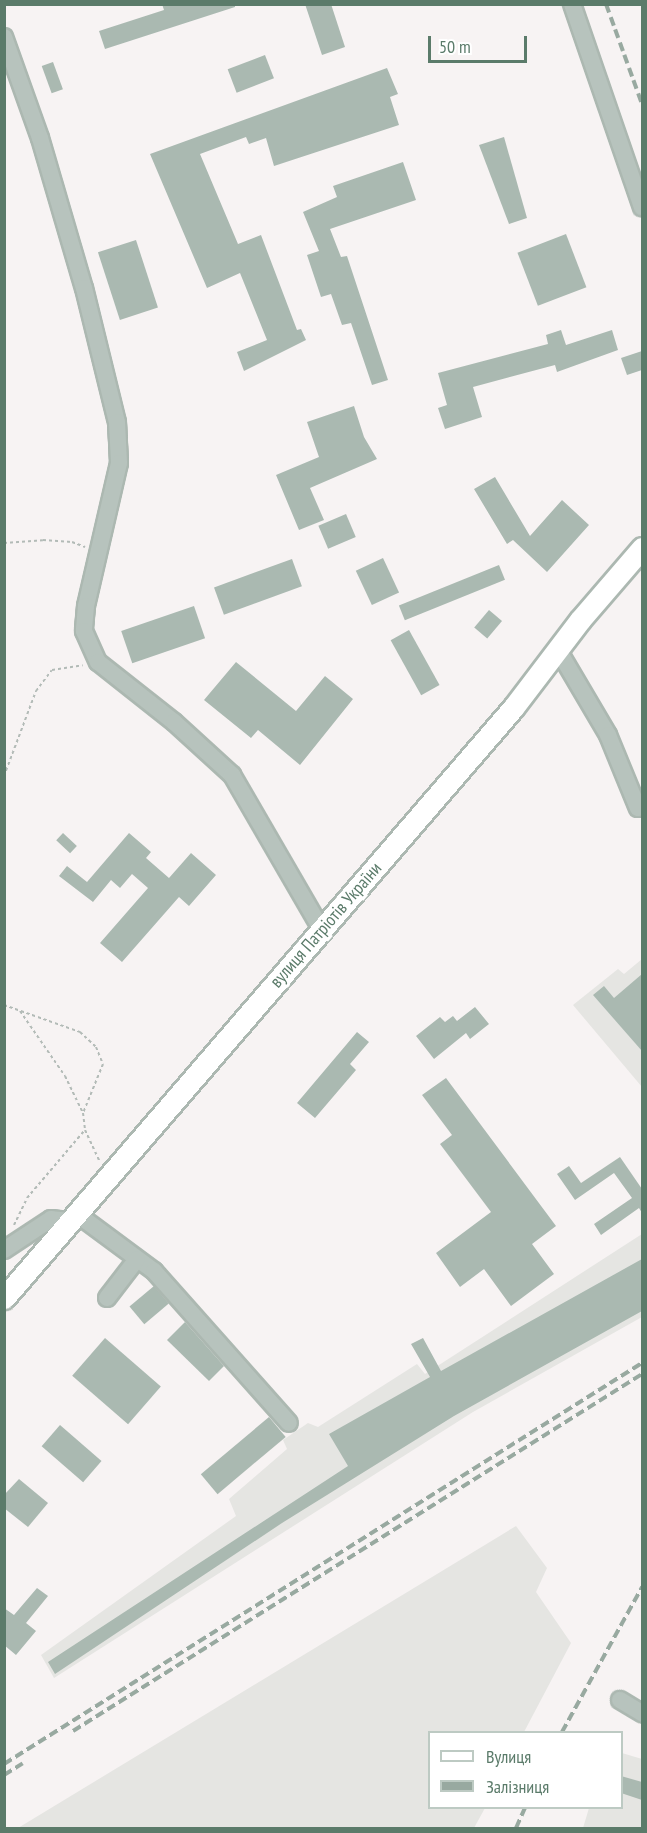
<!DOCTYPE html>
<meta charset="utf-8">
<style>
body{margin:0}
#map{position:relative;width:647px;height:1833px;overflow:hidden;background:#f7f3f3;font-family:"PT Sans Narrow",sans-serif}
div>[style]{position:absolute}
[style*='--x']{left:calc(var(--x)*1px);top:calc(var(--y)*1px);width:calc(var(--w)*1px);rotate:calc(var(--a)*1deg)}
.built>*{inset:0;background:#e5e5e2}
.building>*{inset:0;background:#aab9b1;transform-origin:0 0}
.path>*{height:2px;margin-top:-1px;transform-origin:0;background:repeating-linear-gradient(90deg,#b3bbb7 0 3px,transparent 0 6px)}
.roads{filter:drop-shadow(2px 0 #acb8b1) drop-shadow(-2px 0 #acb8b1) drop-shadow(0 2px #acb8b1) drop-shadow(0 -2px #acb8b1)}
.minor>*{height:16px;margin:-8px;padding:0 8px;transform-origin:8px;border-radius:8px;background:#b7c3bd}
.major>*{height:21px;margin:-10.5px;padding:0 10.5px;transform-origin:10.5px;border-radius:10.5px;background:#fff}
.rail>*{height:4px;margin-top:-2px;transform-origin:0;background:repeating-linear-gradient(90deg,#98a9a0 0 9px,transparent 0 13.5px)}
span{translate:-50% -50%;white-space:nowrap;text-align:center;line-height:1.15;-webkit-text-stroke:6px #fff;paint-order:stroke}
.street-label{font-size:18px;color:#5b7b6a}
.frame{position:absolute;inset:0;border:6px solid #5b7b6a;pointer-events:none}
.legend{position:absolute;left:428px;top:1731px;width:195px;height:78px;box-sizing:border-box;background:#fff;border:2px solid #bdcac3;margin:0;padding:8px 10px;list-style:none;font-size:18px;color:#5b7b6a}
.legend li{display:flex;align-items:center;gap:12px;height:30px}
.legend b{width:30px;border:2px solid #bdcac3}
.scale{position:absolute;left:428px;top:36px;width:99px;height:27px;box-sizing:border-box;border:3px solid #5b7b6a;border-top:0;padding-left:8px;font-size:18px;line-height:21px;white-space:nowrap;color:#5b7b6a;-webkit-text-stroke:4px #fff;paint-order:stroke}
</style>
<div id="map">
<div class="built">
<i style="clip-path:polygon(642px 959px,642px 1087px,573px 1005px,618px 969px,624px 974px)"></i>
<i style="clip-path:polygon(642px 1234px,642px 1317px,473px 1412px,54px 1678px,41px 1655px,236px 1516px,229px 1499px,287px 1449px,283px 1440px,308px 1423px,318px 1427px,417px 1364px,425px 1374px)"></i>
<i style="clip-path:polygon(516px 1526px,547px 1568px,536px 1592px,571px 1643px,524px 1732px,430px 1732px,430px 1808px,485px 1808px,474px 1828px,18px 1828px)"></i>
<i style="clip-path:polygon(622px 1753px,642px 1759px,642px 1828px,583px 1828px,589px 1808px,622px 1808px)"></i>
</div>
<div class="building">
<i style="clip-path:polygon(162px 4px,235px 4px,235px 7px,105px 49px,99px 31px,164px 10px)"></i>
<i style="clip-path:polygon(305px 4px,331px 4px,345px 47px,322px 55px)"></i>
<i style="left:265px;top:55px;width:25px;height:40px;rotate:69deg"></i>
<i style="left:53px;top:62px;width:29px;height:12px;rotate:70deg"></i>
<i style="clip-path:polygon(387px 68px,398px 94px,390px 97px,399px 125px,274px 166px,266px 138px,249px 144px,246px 137px,200px 154px,238px 244px,261px 235px,297px 330px,301px 329px,306px 340px,244px 371px,237px 352px,267px 340px,240px 273px,207px 288px,150px 154px)"></i>
<i style="clip-path:polygon(504px 137px,527px 218px,509px 224px,479px 145px)"></i>
<i style="clip-path:polygon(403px 162px,416px 200px,330px 229px,341px 257px,347px 256px,388px 380px,372px 385px,351px 323px,342px 325px,331px 294px,321px 297px,307px 255px,319px 251px,303px 212px,337px 197px,333px 186px)"></i>
<i style="left:566px;top:234px;width:57px;height:52px;rotate:69deg"></i>
<i style="left:136px;top:240px;width:71px;height:40px;rotate:72deg"></i>
<i style="clip-path:polygon(561px 330px,566px 345px,612px 330px,618px 350px,557px 372px,555px 365px,473px 387px,482px 417px,445px 429px,438px 408px,447px 405px,438px 373px,548px 344px,546px 335px)"></i>
<i style="clip-path:polygon(642px 351px,642px 370px,627px 375px,621px 358px)"></i>
<i style="clip-path:polygon(354px 406px,364px 437px,377px 459px,310px 488px,324px 520px,299px 530px,276px 475px,319px 457px,307px 422px)"></i>
<i style="clip-path:polygon(495px 477px,530px 536px,562px 500px,589px 525px,547px 572px,513px 540px,507px 544px,474px 489px)"></i>
<i style="left:346px;top:514px;width:25px;height:30px;rotate:67deg"></i>
<i style="left:383px;top:558px;width:38px;height:30px;rotate:65deg"></i>
<i style="left:292px;top:559px;width:29px;height:83px;rotate:70deg"></i>
<i style="left:499px;top:565px;width:16px;height:108px;rotate:68deg"></i>
<i style="left:194px;top:606px;width:34px;height:77px;rotate:71deg"></i>
<i style="left:489px;top:610px;width:17px;height:23px;rotate:40deg"></i>
<i style="left:409px;top:630px;width:63px;height:21px;rotate:61deg"></i>
<i style="clip-path:polygon(236px 662px,296px 711px,325px 676px,353px 699px,300px 765px,258px 730px,251px 738px,204px 700px)"></i>
<i style="left:63px;top:833px;width:19px;height:10px;rotate:43deg"></i>
<i style="clip-path:polygon(129px 833px,151px 852px,146px 858px,169px 878px,191px 853px,216px 875px,189px 906px,179px 897px,122px 962px,100px 943px,148px 888px,132px 874px,120px 888px,111px 880px,93px 902px,59px 876px,67px 866px,87px 882px)"></i>
<i style="clip-path:polygon(642px 974px,642px 1051px,593px 995px,604px 986px,614px 998px)"></i>
<i style="clip-path:polygon(475px 1007px,489px 1024px,470px 1039px,466px 1033px,434px 1059px,416px 1036px,440px 1017px,445px 1022px,453px 1016px,457px 1021px)"></i>
<i style="clip-path:polygon(357px 1032px,369px 1042px,350px 1064px,356px 1070px,315px 1118px,297px 1103px)"></i>
<i style="clip-path:polygon(446px 1078px,556px 1226px,532px 1244px,554px 1274px,511px 1306px,484px 1269px,460px 1287px,436px 1253px,491px 1212px,440px 1144px,452px 1135px,422px 1095px)"></i>
<i style="clip-path:polygon(620px 1157px,642px 1189px,642px 1213px,639px 1208px,601px 1235px,594px 1224px,632px 1198px,614px 1173px,575px 1200px,557px 1174px,569px 1166px,581px 1183px)"></i>
<i style="clip-path:polygon(642px 1259px,642px 1311px,454px 1416px,282px 1523px,55px 1674px,48px 1662px,348px 1466px,329px 1434px,430px 1377px,411px 1344px,423px 1338px,441px 1371px)"></i>
<i style="left:154px;top:1286px;width:23px;height:32px;rotate:50deg"></i>
<i style="clip-path:polygon(185px 1322px,224px 1366px,209px 1381px,167px 1340px)"></i>
<i style="left:105px;top:1338px;width:74px;height:50px;rotate:41deg"></i>
<i style="left:269px;top:1417px;width:26px;height:89px;rotate:50deg"></i>
<i style="left:60px;top:1425px;width:55px;height:28px;rotate:41deg"></i>
<i style="clip-path:polygon(19px 1479px,48px 1503px,28px 1527px,4px 1508px,4px 1495px)"></i>
<i style="clip-path:polygon(37px 1588px,48px 1596px,26px 1623px,36px 1631px,16px 1655px,4px 1645px,4px 1608px,14px 1615px)"></i>
<i style="clip-path:polygon(621px 1776px,642px 1782px,642px 1800px,621px 1793px)"></i>
</div>
<div class="path">
<i style="--x:4;--y:543;--w:39;--a:-4"></i>
<i style="--x:43;--y:540;--w:29;--a:4"></i>
<i style="--x:72;--y:542;--w:14;--a:21"></i>
<i style="--x:4;--y:776;--w:91;--a:-69.4"></i>
<i style="--x:36;--y:691;--w:26;--a:-53"></i>
<i style="--x:52;--y:670;--w:31;--a:-9"></i>
<i style="--x:4;--y:1005;--w:81;--a:19.6"></i>
<i style="--x:80;--y:1032;--w:22;--a:43"></i>
<i style="--x:96;--y:1047;--w:18;--a:68"></i>
<i style="--x:103;--y:1064;--w:53;--a:112.2"></i>
<i style="--x:83;--y:1113;--w:17;--a:83"></i>
<i style="--x:85;--y:1130;--w:35;--a:65"></i>
<i style="--x:20;--y:1011;--w:79;--a:55.3"></i>
<i style="--x:65;--y:1076;--w:41;--a:64.1"></i>
<i style="--x:14;--y:1225;--w:30;--a:-64"></i>
<i style="--x:27;--y:1198;--w:88;--a:-49.6"></i>
</div>
<div class="roads">
<div class="minor">
<i style="--x:572;--y:4;--w:215;--a:71"></i>
<i style="--x:4;--y:37;--w:107;--a:70.4"></i>
<i style="--x:40;--y:138;--w:156;--a:73.7"></i>
<i style="--x:84;--y:288;--w:138;--a:76.2"></i>
<i style="--x:117;--y:422;--w:41;--a:87.2"></i>
<i style="--x:119;--y:463;--w:147;--a:103"></i>
<i style="--x:86;--y:606;--w:25;--a:95"></i>
<i style="--x:84;--y:631;--w:34;--a:66"></i>
<i style="--x:98;--y:662;--w:97;--a:38.3"></i>
<i style="--x:174;--y:722;--w:79;--a:42.4"></i>
<i style="--x:232;--y:775;--w:179;--a:59.9"></i>
<i style="--x:558;--y:650;--w:99;--a:59.5"></i>
<i style="--x:608;--y:735;--w:79;--a:67.7"></i>
<i style="--x:77;--y:1214;--w:96;--a:36.5"></i>
<i style="--x:154;--y:1271;--w:203;--a:48.4"></i>
<i style="--x:4;--y:1250;--w:56;--a:-33.4"></i>
<i style="--x:51;--y:1219;--w:20;--a:6"></i>
<i style="--x:107;--y:1298;--w:49;--a:-52.4"></i>
<i style="--x:620;--y:1700;--w:26;--a:31"></i>
</div>
<div class="major">
<i style="--x:4;--y:1298;--w:779;--a:-49.22"></i>
<i style="--x:513;--y:708;--w:111;--a:-52.7"></i>
<i style="--x:580;--y:620;--w:95;--a:-49.3"></i>
</div>
</div>
<div class="rail">
<i style="--x:606;--y:4;--w:106;--a:70.2"></i>
<i style="--x:73;--y:1731;--w:672;--a:-32.1"></i>
<i style="--x:562;--y:1732;--w:166;--a:-61.1"></i>
<i style="--x:4;--y:1764;--w:754;--a:-32.15"></i>
<i style="--x:4;--y:1775;--w:22;--a:-32"></i>
<i style="--x:516;--y:1828;--w:22;--a:-66"></i>
</div>
<div class="street-label">
<span style="left:326px;top:925px;rotate:-49deg">вулиця Патріотів України</span>
</div>
<div class="frame"></div>
<ul class="legend">
<li><b style="height:8px;background:#fff"></b>Вулиця</li>
<li><b style="height:8px;background:#98a9a0"></b>Залізниця</li>
</ul>
<div class="scale">50 m</div>
</div>
